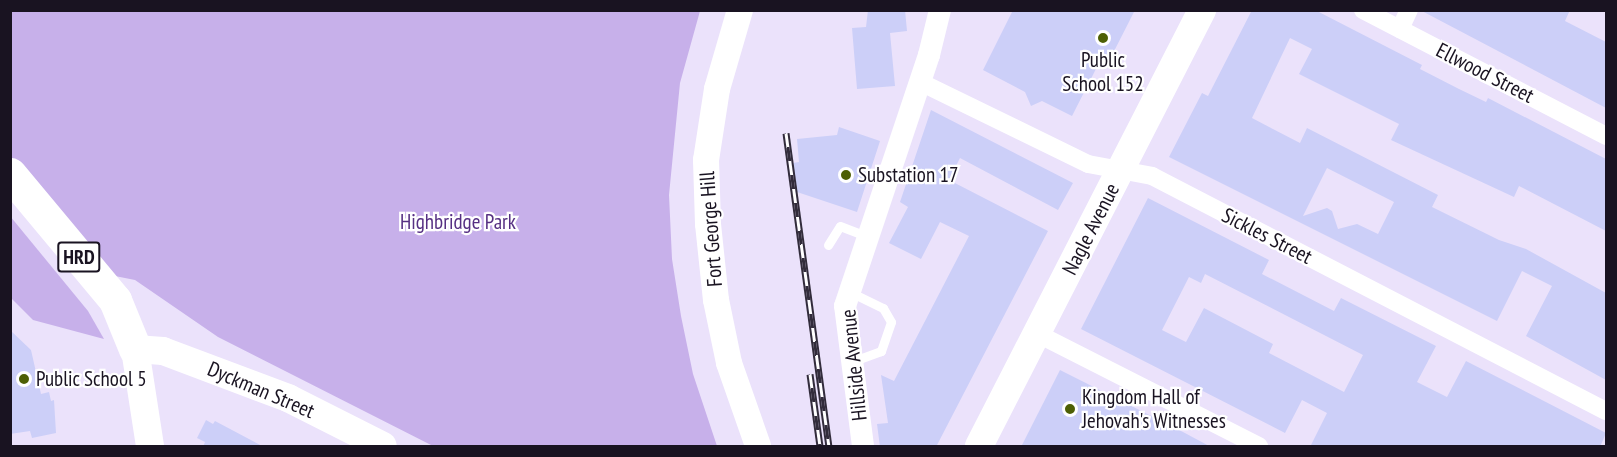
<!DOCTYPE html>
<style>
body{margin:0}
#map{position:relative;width:1617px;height:457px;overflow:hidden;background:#ebe2fb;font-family:"PT Sans Narrow",sans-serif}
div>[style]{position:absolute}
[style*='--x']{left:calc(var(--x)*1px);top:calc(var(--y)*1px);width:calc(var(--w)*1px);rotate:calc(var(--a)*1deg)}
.green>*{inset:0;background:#c7b0ea}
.building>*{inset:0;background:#cccff8}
.service>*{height:9px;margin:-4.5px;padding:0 4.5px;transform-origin:4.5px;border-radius:4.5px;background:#fff}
.minor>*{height:18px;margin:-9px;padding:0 9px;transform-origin:9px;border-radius:9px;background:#fff}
.tertiary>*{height:22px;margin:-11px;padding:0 11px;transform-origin:11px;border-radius:11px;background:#fff}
.secondary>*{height:26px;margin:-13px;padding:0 13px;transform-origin:13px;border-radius:13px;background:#fff}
.primary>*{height:28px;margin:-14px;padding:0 14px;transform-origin:14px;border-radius:14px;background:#fff}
.motorway>*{height:33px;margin:-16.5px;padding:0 16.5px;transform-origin:16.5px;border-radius:16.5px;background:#fff}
.rail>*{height:7px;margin-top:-3.5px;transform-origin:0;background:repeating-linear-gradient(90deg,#fff 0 14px,#322c3b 0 28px);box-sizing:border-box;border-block:2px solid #322c3b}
.dots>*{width:16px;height:16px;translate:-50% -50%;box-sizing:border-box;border:3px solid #fff;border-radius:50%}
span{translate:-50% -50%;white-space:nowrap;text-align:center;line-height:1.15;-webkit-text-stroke:4.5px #fff;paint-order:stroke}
.shield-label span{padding:2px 4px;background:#fff;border:2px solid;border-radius:4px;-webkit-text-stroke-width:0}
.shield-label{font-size:20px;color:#191321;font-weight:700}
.poi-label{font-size:21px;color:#191321}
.left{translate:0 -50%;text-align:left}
.street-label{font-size:21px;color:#191321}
.park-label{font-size:21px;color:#563083}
.frame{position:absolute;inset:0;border:12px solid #191321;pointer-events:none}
</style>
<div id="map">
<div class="green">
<i style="clip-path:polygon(10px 11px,700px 11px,680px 83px,669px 195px,672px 259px,681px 316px,693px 374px,717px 446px,433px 446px,218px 337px,135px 280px,105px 274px,11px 160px)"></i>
<i style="clip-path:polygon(10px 216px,88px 311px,104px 339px,33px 320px,11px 298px)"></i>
</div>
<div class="building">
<i style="clip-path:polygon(868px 10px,905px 10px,907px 31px,890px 33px,895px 86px,857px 89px,852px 28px,866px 27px)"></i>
<i style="clip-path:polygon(1013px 10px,1135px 10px,1107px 65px,1100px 61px,1072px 116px,1042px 101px,1031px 106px,1025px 92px,983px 70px)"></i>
<i style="clip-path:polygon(evenodd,1252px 10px,1315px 10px,1422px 65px,1420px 69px,1459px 89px,1486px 102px,1488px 98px,1606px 159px,1606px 231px,1519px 186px,1514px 197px,1391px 140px,1399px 124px,1299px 74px,1312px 49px,1290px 38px,1252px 118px,1300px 143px,1307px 128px,1438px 195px,1432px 207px,1499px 240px,1526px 249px,1606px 293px,1606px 380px,1526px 336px,1552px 286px,1522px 271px,1497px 321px,1169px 157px,1202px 93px,1208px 96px,1252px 10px,1327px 168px,1394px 202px,1378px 234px,1357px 224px,1338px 229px,1332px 211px,1327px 208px,1303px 216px,1327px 168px)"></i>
<i style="clip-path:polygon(1420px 10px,1570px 10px,1565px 21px,1606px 42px,1606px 108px)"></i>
<i style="clip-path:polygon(931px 110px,1073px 183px,1058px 210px,960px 158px,949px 180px,1048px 231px,936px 447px,880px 447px,877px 424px,888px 423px,881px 375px,894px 381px,969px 236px,940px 222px,921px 259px,889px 243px,908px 207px,900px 202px)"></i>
<i style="clip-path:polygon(839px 127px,880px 141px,857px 212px,797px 192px,793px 163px,799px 162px,797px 139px,837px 135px)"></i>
<i style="clip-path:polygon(evenodd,1148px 198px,1269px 260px,1262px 274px,1334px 311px,1341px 298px,1436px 346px,1417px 382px,1447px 397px,1466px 361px,1606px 433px,1600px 447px,1310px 447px,1327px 413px,1302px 400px,1285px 433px,1081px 329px,1148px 198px,1205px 274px,1363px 355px,1344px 392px,1269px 353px,1273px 344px,1204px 308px,1186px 342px,1162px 330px,1189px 277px,1201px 283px,1205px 274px)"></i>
<i style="clip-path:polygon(10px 330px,31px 350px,41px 394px,49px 392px,51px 401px,54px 400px,56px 433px,32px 438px,30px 431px,10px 434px)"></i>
<i style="clip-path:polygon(1060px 370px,1183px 432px,1211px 447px,1021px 447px)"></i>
<i style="clip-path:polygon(206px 420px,213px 424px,215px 421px,264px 447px,203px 447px,205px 442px,197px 438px)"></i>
</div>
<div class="service">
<i style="--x:828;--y:245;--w:22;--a:-58"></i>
<i style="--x:840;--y:226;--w:30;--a:21"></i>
<i style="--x:850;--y:292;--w:37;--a:26"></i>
<i style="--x:883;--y:308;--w:16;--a:60"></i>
<i style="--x:891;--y:322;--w:31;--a:109"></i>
<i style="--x:881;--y:351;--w:32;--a:160"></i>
</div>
<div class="minor">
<i style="--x:1363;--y:10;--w:274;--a:27.4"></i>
<i style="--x:1400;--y:29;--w:21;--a:-65"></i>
<i style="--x:920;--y:82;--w:187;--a:26"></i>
<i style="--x:1088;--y:164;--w:65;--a:10.6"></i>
<i style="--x:1152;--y:176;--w:511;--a:27.37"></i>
<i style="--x:1038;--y:334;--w:248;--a:26.9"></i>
</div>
<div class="tertiary">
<i style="--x:863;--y:446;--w:141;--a:-97.3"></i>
<i style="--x:845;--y:306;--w:265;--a:-71.5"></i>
<i style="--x:929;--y:55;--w:46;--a:-76.3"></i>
</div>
<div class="secondary">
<i style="--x:740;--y:10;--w:82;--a:106.2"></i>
<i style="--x:717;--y:89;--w:72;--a:98.8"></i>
<i style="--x:706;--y:160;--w:64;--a:88.2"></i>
<i style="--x:708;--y:224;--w:76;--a:84"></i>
<i style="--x:716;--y:300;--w:64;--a:78.3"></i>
<i style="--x:729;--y:363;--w:88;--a:70.7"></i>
</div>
<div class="primary">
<i style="--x:150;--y:446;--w:98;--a:-98.8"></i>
<i style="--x:135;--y:349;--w:28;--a:4"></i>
<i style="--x:163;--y:351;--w:134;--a:20.6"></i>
<i style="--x:288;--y:398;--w:106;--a:26.8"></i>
<i style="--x:979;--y:446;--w:490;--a:-62.9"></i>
</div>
<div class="motorway">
<i style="--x:10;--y:174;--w:164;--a:50.2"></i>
<i style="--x:115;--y:300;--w:53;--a:67.8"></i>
</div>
<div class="rail">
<i style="--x:786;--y:133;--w:316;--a:82.2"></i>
<i style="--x:810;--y:374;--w:73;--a:82.1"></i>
</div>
<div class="dots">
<i style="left:1103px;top:38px;background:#4d5f05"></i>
<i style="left:846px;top:175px;background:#4d5f05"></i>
<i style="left:24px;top:379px;background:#4d5f05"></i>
<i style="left:1070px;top:409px;background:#4d5f05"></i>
</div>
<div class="shield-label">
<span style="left:79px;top:257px">HRD</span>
</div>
<div class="poi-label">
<span style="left:1103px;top:72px">Public<br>School 152</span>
<span class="left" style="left:858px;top:175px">Substation 17</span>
<span class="left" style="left:36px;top:379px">Public School 5</span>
<span class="left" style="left:1082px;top:409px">Kingdom Hall of<br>Jehovah's Witnesses</span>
</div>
<div class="street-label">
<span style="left:1485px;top:73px;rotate:27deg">Ellwood Street</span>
<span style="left:711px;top:229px;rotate:-94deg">Fort George Hill</span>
<span style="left:1091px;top:229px;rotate:-63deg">Nagle Avenue</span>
<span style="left:1267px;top:236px;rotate:27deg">Sickles Street</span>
<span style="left:854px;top:365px;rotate:-96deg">Hillside Avenue</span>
<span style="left:261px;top:390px;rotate:23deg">Dyckman Street</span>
</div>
<div class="park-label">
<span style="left:458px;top:222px">Highbridge Park</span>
</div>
<div class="frame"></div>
</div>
